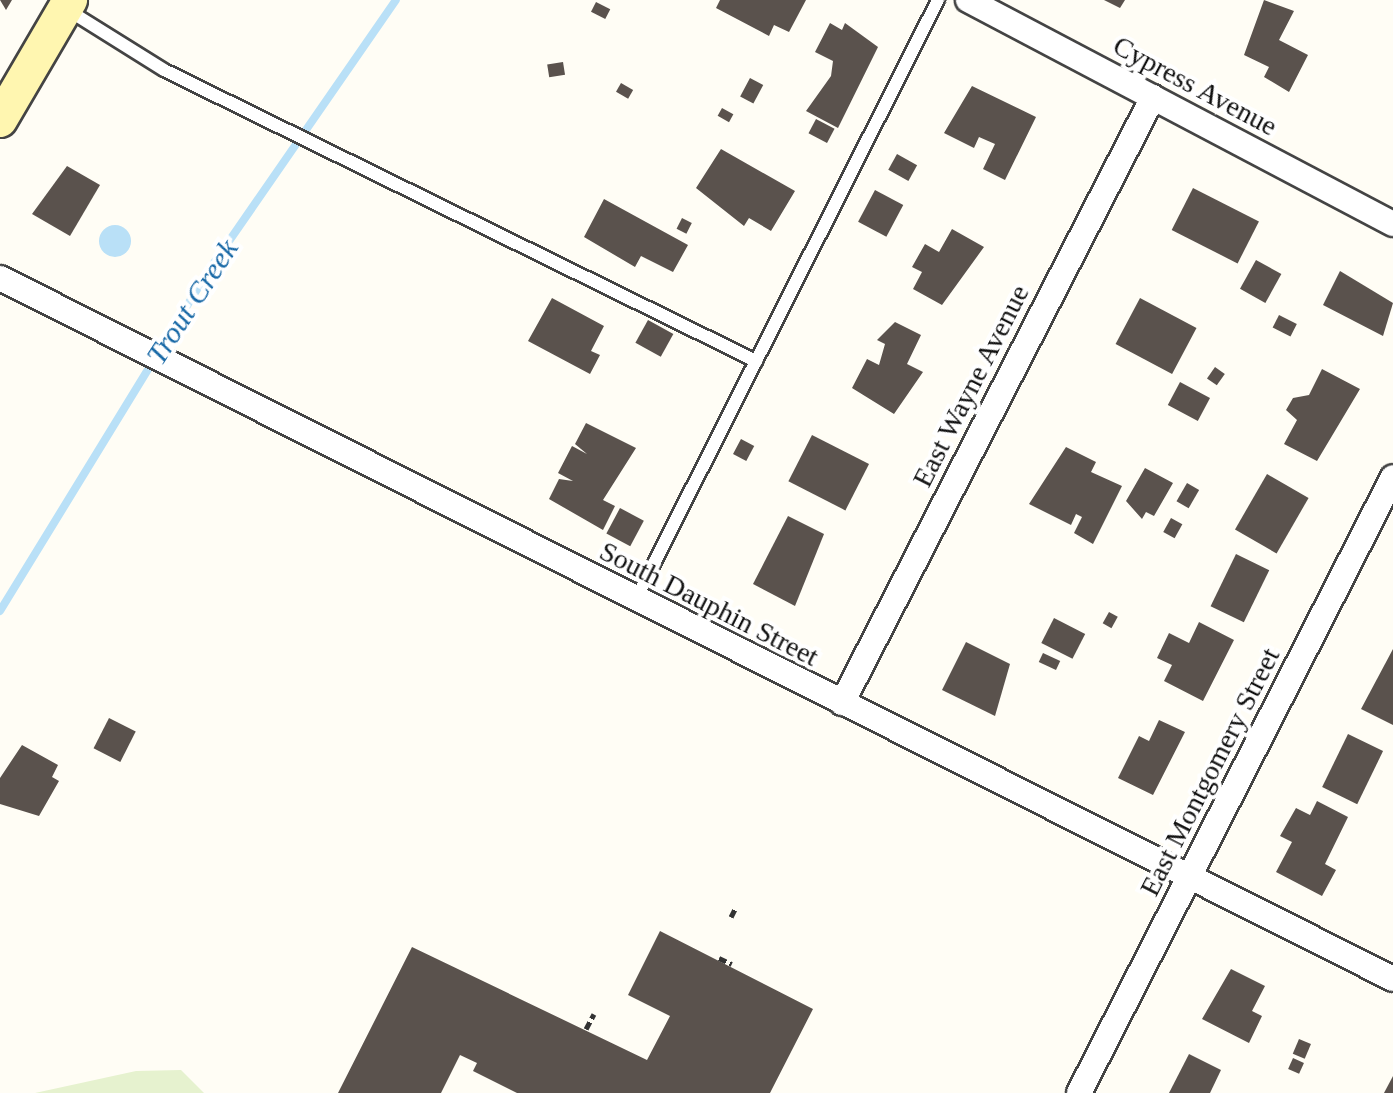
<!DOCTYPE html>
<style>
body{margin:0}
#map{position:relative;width:1393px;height:1093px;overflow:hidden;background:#fffdf5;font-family:"Times New Roman",serif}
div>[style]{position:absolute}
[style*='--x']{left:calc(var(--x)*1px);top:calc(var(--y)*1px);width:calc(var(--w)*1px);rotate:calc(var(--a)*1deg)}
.pitch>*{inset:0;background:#e6f2cf}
.water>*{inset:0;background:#b9e0f7}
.round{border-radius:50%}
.stream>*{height:8px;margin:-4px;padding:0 4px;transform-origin:4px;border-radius:4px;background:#b9e0f7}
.building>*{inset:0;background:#5a524d;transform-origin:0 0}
.path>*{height:5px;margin-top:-2.5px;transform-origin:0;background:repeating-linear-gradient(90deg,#333 0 8px,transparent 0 12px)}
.roads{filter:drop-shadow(2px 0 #444) drop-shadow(-2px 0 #444) drop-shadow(0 2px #444) drop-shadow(0 -2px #444)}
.lane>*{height:12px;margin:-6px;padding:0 6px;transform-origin:6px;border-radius:6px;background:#fff}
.street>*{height:24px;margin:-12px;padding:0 12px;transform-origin:12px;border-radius:12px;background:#fff}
.secondary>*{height:34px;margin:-17px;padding:0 17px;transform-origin:17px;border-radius:17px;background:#fff6b0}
span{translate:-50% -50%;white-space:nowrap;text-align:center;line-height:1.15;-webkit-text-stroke:8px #fff;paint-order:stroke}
.street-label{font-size:28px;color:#111}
.water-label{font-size:30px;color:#1768a6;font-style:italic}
</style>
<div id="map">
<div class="pitch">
<i style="clip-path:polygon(181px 1070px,204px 1093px,35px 1093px,136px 1071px)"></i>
</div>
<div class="water">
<i class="round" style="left:99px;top:225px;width:32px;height:32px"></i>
</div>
<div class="stream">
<i style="--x:0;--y:611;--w:400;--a:-58.5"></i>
<i style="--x:209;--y:270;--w:328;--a:-55.3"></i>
</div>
<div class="building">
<i style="clip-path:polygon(0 0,12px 0,6px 10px)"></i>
<i style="clip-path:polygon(720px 0,806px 0,789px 32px,774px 25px,769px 36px,716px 8px)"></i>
<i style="clip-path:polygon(1104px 0,1125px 0,1120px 8px)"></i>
<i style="clip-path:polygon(1264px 0,1294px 11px,1279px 40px,1308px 55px,1289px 92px,1264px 77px,1269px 67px,1244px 55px)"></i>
<i style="left:596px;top:2px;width:16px;height:11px;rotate:27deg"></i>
<i style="clip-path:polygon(830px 23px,842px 30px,845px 23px,878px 47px,838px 128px,806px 111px,831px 76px,833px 61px,815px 52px)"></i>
<i style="left:563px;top:62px;width:13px;height:16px;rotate:81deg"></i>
<i style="left:750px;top:78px;width:15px;height:21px;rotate:28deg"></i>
<i style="left:621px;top:83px;width:14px;height:10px;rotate:30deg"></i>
<i style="clip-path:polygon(972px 86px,1036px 117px,1005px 180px,983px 169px,995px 144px,979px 137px,974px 148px,944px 133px)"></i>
<i style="left:722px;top:108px;width:13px;height:9px;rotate:29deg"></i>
<i style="left:816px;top:119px;width:21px;height:16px;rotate:28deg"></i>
<i style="clip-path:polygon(721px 149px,795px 191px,771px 231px,749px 218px,744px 226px,696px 188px)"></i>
<i style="left:897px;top:154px;width:23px;height:18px;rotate:29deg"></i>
<i style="clip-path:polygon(67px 166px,100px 185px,70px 236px,32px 214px)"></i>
<i style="left:1193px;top:188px;width:74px;height:47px;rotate:27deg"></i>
<i style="left:875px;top:190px;width:32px;height:36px;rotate:28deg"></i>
<i style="clip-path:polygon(604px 199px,688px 245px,673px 272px,641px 256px,635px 267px,584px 237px)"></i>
<i style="left:682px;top:218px;width:11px;height:12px;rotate:27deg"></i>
<i style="clip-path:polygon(952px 229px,984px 247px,942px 305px,913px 289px,922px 272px,912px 267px,925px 244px,939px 252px)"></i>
<i style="left:1256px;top:260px;width:29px;height:33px;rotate:29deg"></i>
<i style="clip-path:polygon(1340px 271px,1393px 303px,1383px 336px,1323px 305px)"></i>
<i style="clip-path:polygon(552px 298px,604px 326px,591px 351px,600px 355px,590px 374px,528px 341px)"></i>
<i style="left:1140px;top:298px;width:64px;height:52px;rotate:28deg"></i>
<i style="left:1279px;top:315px;width:20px;height:14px;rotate:27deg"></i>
<i style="left:648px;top:320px;width:29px;height:26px;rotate:29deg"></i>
<i style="clip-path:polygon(895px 322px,921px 335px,907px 364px,923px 372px,894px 414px,852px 388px,867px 359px,879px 365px,885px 344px,877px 340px)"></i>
<i style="left:1215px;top:367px;width:12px;height:14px;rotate:35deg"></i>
<i style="clip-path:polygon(1322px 369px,1360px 389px,1317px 461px,1284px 444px,1297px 420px,1286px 410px,1293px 398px,1309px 395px)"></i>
<i style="left:1180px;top:382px;width:34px;height:26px;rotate:28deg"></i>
<i style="clip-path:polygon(586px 423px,636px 448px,603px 500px,615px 506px,603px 530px,549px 499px,559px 479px,573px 481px,558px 473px,572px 446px,587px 454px,575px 444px)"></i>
<i style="left:812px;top:435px;width:64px;height:52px;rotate:27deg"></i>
<i style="left:741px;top:439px;width:15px;height:17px;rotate:28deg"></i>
<i style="clip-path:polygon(1066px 447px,1096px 462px,1091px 472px,1122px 486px,1093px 544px,1074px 533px,1082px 517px,1076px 514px,1071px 525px,1029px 504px)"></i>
<i style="clip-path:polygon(1145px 468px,1173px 483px,1154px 516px,1146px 512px,1142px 519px,1126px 501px)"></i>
<i style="left:1267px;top:474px;width:48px;height:64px;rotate:30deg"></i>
<i style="left:1187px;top:483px;width:14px;height:21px;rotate:30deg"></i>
<i style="left:620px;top:508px;width:27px;height:29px;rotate:28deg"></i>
<i style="clip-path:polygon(788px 516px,824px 534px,795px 606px,753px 584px)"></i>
<i style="left:1171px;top:518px;width:13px;height:16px;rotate:29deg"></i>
<i style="left:1236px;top:554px;width:37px;height:58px;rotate:26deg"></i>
<i style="left:1109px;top:612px;width:10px;height:13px;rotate:29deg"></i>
<i style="left:1054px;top:618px;width:35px;height:28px;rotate:27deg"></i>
<i style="clip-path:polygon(1199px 622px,1234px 640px,1203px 701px,1164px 681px,1172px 665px,1157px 658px,1169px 633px,1189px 643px)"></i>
<i style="clip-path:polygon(966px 642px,1010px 664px,995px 716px,942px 690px)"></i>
<i style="clip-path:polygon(1393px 649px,1393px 725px,1361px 709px)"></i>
<i style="left:1043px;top:653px;width:19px;height:10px;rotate:25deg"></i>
<i style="left:109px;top:718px;width:30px;height:34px;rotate:27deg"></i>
<i style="clip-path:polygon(1159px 720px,1185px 732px,1153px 795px,1118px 778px,1139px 736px,1149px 741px)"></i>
<i style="left:1348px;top:734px;width:39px;height:59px;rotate:26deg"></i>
<i style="clip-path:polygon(22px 745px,58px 765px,52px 777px,59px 781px,39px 816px,0 804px,0 778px)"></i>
<i style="clip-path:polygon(1317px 801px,1348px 817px,1325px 864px,1336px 870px,1322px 896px,1276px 872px,1292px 842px,1280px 836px,1296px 808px,1310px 815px)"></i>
<i style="clip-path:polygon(660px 931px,813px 1009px,770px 1093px,517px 1093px,473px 1071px,477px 1063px,460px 1055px,441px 1093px,338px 1093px,412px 947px,647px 1060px,670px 1016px,628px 995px)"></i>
<i style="clip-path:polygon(1231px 969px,1265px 986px,1252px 1011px,1262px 1016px,1249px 1043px,1202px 1019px)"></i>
<i style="left:1299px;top:1039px;width:13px;height:16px;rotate:23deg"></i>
<i style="clip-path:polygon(1189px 1054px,1221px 1070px,1210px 1093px,1169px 1093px)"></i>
<i style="left:1293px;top:1058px;width:12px;height:12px;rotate:24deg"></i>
<i style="clip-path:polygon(1393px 1076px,1393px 1093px,1384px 1093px)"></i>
</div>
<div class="path">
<i style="--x:731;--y:917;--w:9;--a:-63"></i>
<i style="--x:719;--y:958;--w:14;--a:25"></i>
<i style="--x:586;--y:1029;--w:17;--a:-62"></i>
</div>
<div class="roads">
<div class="lane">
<i style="--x:68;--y:10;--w:113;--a:32"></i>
<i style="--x:164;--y:70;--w:660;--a:26.18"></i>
<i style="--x:635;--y:601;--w:673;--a:-63.24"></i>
</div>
<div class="street">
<i style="--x:968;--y:0;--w:480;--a:27.8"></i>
<i style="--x:0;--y:278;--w:1559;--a:26.71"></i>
<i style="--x:842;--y:703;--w:681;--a:-62.83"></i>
<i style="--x:1079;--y:1093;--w:691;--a:-62.99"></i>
</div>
<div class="secondary">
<i style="--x:0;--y:120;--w:139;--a:-59.7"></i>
</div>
</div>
<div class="street-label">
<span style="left:1195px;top:86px;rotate:28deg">Cypress Avenue</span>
<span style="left:971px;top:386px;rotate:-63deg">East Wayne Avenue</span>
<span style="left:709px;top:604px;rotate:27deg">South Dauphin Street</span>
<span style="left:1210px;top:772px;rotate:-63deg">East Montgomery Street</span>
</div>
<div class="water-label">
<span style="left:192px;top:302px;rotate:-57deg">Trout Creek</span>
</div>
</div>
